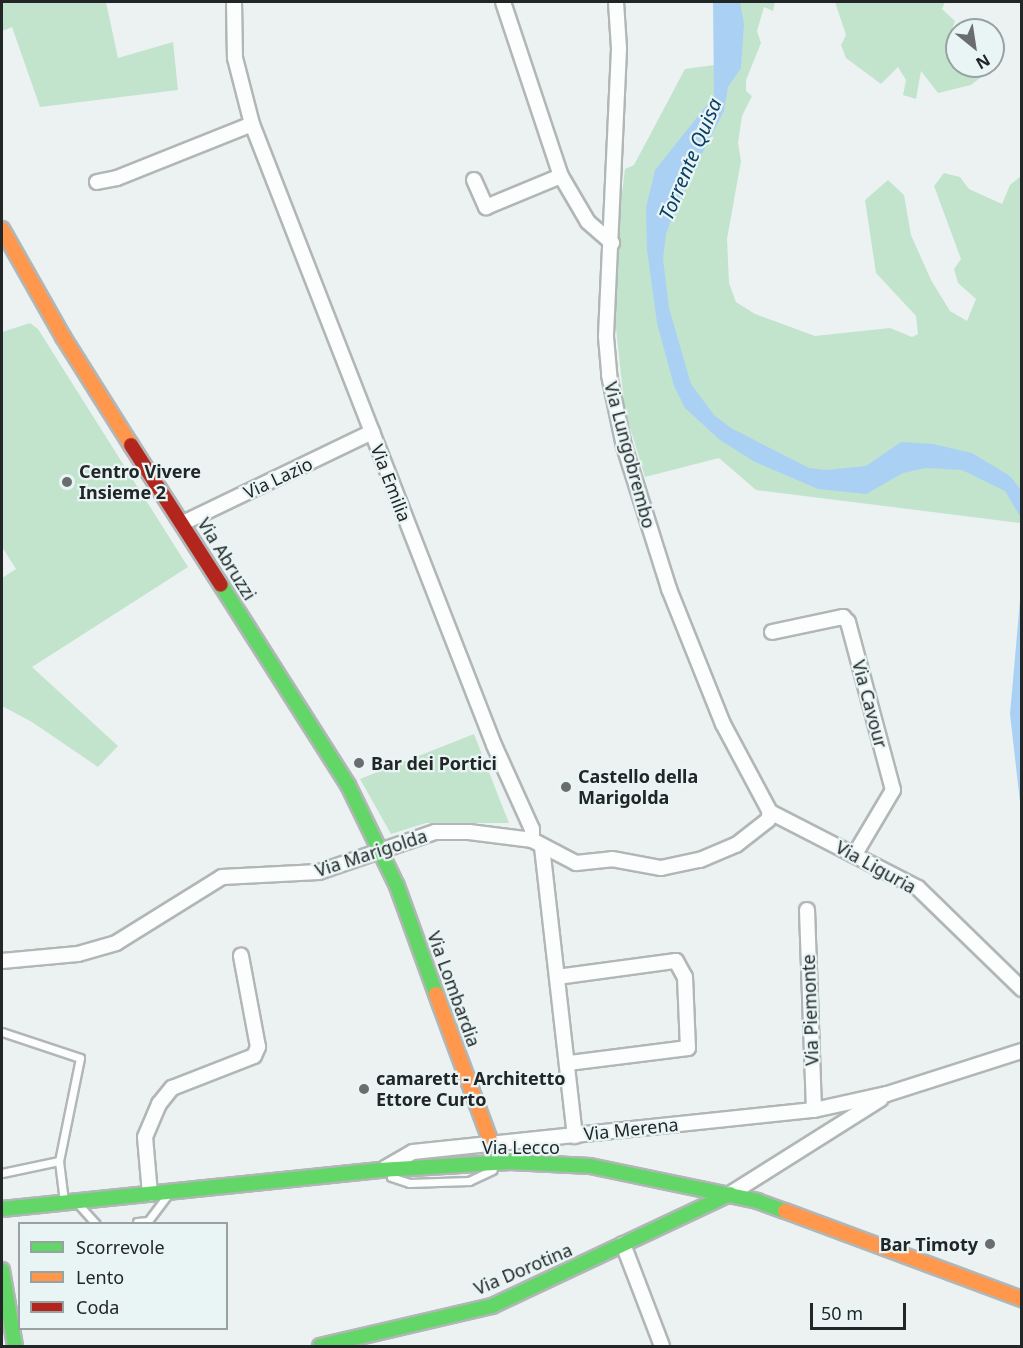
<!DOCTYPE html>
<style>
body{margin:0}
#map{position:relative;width:1023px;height:1348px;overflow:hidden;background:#ecf2f2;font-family:"Noto Sans",sans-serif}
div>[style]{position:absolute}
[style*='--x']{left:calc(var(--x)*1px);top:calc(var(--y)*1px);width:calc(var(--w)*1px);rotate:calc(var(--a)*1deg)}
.green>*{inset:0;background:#c2e4cd}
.water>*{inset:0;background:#aad1f3}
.roads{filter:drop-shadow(2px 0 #b1b6b6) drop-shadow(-2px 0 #b1b6b6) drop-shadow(0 2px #b1b6b6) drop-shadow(0 -2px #b1b6b6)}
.lane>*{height:7px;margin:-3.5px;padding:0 3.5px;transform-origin:3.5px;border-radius:3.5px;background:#fcfdfd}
.street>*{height:14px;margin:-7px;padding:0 7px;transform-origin:7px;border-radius:7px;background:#fcfdfd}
.fast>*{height:14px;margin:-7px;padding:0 7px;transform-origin:7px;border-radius:7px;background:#63d668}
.slow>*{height:14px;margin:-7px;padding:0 7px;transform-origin:7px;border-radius:7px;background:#ff974d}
.jam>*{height:14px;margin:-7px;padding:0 7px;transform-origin:7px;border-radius:7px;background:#b3261e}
.dots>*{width:16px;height:16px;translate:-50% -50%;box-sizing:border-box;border:3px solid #e9f5f5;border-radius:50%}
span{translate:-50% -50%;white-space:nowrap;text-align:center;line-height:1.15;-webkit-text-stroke:4.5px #e9f5f5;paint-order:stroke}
.street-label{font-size:18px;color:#222627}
.poi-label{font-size:18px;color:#222627;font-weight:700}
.left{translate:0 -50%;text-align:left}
.right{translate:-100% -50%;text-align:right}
.water-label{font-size:20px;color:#0a3f66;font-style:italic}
.frame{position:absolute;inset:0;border:3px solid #222627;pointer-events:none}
.legend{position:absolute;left:18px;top:1222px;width:210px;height:108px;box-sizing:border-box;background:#e9f5f5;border:2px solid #99a2a3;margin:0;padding:8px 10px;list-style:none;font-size:18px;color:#222627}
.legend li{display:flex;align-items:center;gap:12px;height:30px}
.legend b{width:30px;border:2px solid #99a2a3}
.north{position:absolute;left:945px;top:18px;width:60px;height:60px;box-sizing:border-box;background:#e9f5f5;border:2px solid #99a2a3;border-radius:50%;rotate:150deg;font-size:16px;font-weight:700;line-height:24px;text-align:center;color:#222627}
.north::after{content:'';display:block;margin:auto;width:21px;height:27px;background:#696d6e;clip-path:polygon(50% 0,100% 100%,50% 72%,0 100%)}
.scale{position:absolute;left:810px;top:1303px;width:96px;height:27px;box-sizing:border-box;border:3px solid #222627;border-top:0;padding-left:8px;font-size:18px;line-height:21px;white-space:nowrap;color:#222627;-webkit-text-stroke:4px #e9f5f5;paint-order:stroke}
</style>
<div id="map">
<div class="green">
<i style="clip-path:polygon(2px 2px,106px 2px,118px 58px,173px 42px,178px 90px,40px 107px,12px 27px,2px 31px)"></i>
<i style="clip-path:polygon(727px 2px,775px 2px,773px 11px,764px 7px,757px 31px,761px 43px,746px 80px,746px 91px,752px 96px,742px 116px,738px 143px,741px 161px,727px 239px,729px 283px,736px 302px,755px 314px,815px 336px,890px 328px,912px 337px,918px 334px,916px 316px,876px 273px,865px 200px,888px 180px,904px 195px,911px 235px,931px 280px,950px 311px,967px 321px,976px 299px,958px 283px,954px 269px,961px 259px,934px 186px,944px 173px,960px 177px,969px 189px,1002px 204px,1010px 185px,1021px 176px,1021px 523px,756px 490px,719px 458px,645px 477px,625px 411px,611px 283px,625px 169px,634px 165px,685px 69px,736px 62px)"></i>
<i style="clip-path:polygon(835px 2px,945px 2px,942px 9px,955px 21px,951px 32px,957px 44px,957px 66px,984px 66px,985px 74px,971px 85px,938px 93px,921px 71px,916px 99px,903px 95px,906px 80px,898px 67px,881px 84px,846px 58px,841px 45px,846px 35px)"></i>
<i style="clip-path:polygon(30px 323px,38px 329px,188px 567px,32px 667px,118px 746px,98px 767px,32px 722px,2px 706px,2px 578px,16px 569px,2px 547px,2px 332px)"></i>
<i style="clip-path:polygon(474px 734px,509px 823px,426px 823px,391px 834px,360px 779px)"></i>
</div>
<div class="water">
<i style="clip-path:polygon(713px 2px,740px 2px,744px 24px,741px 68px,728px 87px,724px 111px,680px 196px,666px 234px,663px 259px,669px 308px,691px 384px,714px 415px,731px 428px,809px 468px,826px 470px,866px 466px,901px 442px,933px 444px,972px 453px,1010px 476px,1021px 490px,1021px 518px,1005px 491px,962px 470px,926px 468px,903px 473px,866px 494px,818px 489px,755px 462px,720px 440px,685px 408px,674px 386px,657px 323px,647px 250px,646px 208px,655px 170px,714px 96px)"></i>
<i style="clip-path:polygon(1021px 589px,1022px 811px,1021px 811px,1010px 714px)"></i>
</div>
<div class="roads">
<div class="lane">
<i style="--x:2;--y:1032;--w:82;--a:18.4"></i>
<i style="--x:80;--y:1058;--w:105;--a:101.5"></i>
<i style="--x:2;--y:1173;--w:58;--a:-11.9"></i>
<i style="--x:59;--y:1161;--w:39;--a:83"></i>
<i style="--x:391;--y:1177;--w:19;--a:18"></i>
<i style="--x:409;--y:1183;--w:60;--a:-1.9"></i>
<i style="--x:469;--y:1181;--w:26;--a:-25"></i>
<i style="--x:79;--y:1205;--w:25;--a:48"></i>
<i style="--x:137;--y:1222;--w:11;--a:-5"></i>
<i style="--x:148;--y:1221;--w:31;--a:-53"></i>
</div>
<div class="street">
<i style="--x:234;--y:2;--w:56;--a:89"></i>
<i style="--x:235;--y:58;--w:68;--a:75.6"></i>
<i style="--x:252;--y:124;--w:666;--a:68.71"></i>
<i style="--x:494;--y:745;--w:92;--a:65.7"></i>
<i style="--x:532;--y:829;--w:11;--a:90"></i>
<i style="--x:503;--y:2;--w:183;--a:71.6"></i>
<i style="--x:561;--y:176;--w:53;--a:59.6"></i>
<i style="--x:588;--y:222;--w:32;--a:41"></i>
<i style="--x:616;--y:2;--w:47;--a:86.3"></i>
<i style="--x:619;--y:49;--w:288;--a:92.6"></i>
<i style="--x:606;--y:337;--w:38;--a:85"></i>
<i style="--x:609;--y:375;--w:73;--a:78.1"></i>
<i style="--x:624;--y:446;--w:150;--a:72.5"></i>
<i style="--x:669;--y:589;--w:145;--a:68.2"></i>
<i style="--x:723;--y:724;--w:100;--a:61.9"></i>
<i style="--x:474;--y:180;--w:30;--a:66"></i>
<i style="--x:486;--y:207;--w:81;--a:-22.5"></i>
<i style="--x:97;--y:182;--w:20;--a:-11"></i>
<i style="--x:117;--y:178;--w:145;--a:-21.8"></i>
<i style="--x:183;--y:523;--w:210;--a:-25.7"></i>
<i style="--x:772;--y:632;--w:73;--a:-11.9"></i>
<i style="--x:843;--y:617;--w:7;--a:45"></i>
<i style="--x:848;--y:622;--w:174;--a:75"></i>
<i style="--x:893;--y:790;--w:74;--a:120.7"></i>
<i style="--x:770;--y:812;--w:166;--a:27.2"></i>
<i style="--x:918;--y:888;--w:145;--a:44.2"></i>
<i style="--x:542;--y:847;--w:291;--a:83.5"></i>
<i style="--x:807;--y:910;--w:200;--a:88"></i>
<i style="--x:2;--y:961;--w:76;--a:-5.3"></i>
<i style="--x:78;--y:954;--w:40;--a:-16"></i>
<i style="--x:116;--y:943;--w:125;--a:-31.9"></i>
<i style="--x:222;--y:877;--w:97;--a:-3"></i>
<i style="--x:319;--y:872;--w:123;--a:-19"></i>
<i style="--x:435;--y:832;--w:34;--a:0"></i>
<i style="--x:469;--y:832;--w:64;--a:7.2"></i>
<i style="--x:532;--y:840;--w:50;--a:27.6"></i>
<i style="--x:576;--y:863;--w:36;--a:-6"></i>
<i style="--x:612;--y:859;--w:50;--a:10.4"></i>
<i style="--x:661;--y:868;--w:40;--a:-12"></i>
<i style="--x:700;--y:860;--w:39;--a:-23"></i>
<i style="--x:736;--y:845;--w:41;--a:-38"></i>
<i style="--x:768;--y:820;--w:8;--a:-76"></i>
<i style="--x:557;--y:977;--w:120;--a:-7.7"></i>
<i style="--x:676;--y:961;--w:18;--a:61"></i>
<i style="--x:685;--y:977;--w:71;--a:87.6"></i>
<i style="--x:688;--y:1048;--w:119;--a:172.8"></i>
<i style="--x:385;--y:1168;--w:32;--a:-30"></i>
<i style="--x:413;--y:1152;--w:403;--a:-6"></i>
<i style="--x:814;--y:1110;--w:75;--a:-12.4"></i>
<i style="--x:887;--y:1094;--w:142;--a:-17.7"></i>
<i style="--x:150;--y:1194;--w:57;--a:-95"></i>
<i style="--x:145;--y:1137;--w:36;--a:-67"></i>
<i style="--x:159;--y:1104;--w:21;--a:-51"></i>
<i style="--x:172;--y:1088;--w:88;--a:-21.3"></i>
<i style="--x:254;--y:1056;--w:10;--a:-66"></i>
<i style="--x:258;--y:1047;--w:93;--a:-100.6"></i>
<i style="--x:730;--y:1194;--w:178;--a:-32.2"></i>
<i style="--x:623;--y:1244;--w:109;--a:69.1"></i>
</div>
<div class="fast">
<i style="--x:221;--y:585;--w:237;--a:57.6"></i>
<i style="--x:348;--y:785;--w:112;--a:64.1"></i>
<i style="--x:397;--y:886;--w:115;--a:70.1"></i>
<i style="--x:2;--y:1209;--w:380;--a:-5.9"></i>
<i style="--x:380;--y:1170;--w:130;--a:-3.5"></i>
<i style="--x:510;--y:1162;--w:80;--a:2.9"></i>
<i style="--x:590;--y:1166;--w:171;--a:11.8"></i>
<i style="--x:757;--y:1201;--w:30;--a:20"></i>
<i style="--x:2;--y:1270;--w:77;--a:80.3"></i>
<i style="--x:320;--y:1346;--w:177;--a:-13.1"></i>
<i style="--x:492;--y:1306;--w:263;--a:-25.2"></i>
</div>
<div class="slow">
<i style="--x:2;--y:229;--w:124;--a:60.5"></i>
<i style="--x:63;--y:337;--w:128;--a:57.8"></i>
<i style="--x:436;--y:994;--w:159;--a:69.7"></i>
<i style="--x:785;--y:1211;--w:253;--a:20.4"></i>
</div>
<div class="jam">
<i style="--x:131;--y:445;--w:166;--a:57.3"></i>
</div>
</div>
<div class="dots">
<i style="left:67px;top:482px;background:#696d6e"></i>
<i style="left:359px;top:763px;background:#696d6e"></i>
<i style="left:566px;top:787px;background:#696d6e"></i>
<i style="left:364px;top:1089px;background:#696d6e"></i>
<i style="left:990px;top:1244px;background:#696d6e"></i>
</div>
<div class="street-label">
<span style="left:630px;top:455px;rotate:75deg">Via Lungobrembo</span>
<span style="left:278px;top:478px;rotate:-25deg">Via Lazio</span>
<span style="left:391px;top:483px;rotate:69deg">Via Emilia</span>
<span style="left:227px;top:559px;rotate:58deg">Via Abruzzi</span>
<span style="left:870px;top:704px;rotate:75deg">Via Cavour</span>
<span style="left:371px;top:853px;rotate:-18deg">Via Marigolda</span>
<span style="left:876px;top:867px;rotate:29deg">Via Liguria</span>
<span style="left:454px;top:989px;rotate:70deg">Via Lombardia</span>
<span style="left:810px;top:1010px;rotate:-92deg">Via Piemonte</span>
<span style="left:631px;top:1129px;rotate:-6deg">Via Merena</span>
<span style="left:521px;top:1147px">Via Lecco</span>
<span style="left:523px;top:1269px;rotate:-23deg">Via Dorotina</span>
</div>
<div class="poi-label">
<span class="left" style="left:79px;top:482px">Centro Vivere<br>Insieme 2</span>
<span class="left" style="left:371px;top:763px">Bar dei Portici</span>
<span class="left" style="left:578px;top:787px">Castello della<br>Marigolda</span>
<span class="left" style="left:376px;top:1089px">camarett - Architetto<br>Ettore Curto</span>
<span class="right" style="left:978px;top:1244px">Bar Timoty</span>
</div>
<div class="water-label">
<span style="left:690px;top:159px;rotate:-67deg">Torrente Quisa</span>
</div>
<div class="frame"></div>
<ul class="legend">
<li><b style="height:8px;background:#63d668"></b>Scorrevole</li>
<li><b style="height:8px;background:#ff974d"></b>Lento</li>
<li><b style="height:8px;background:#b3261e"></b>Coda</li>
</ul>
<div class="north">N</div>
<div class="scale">50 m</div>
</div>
